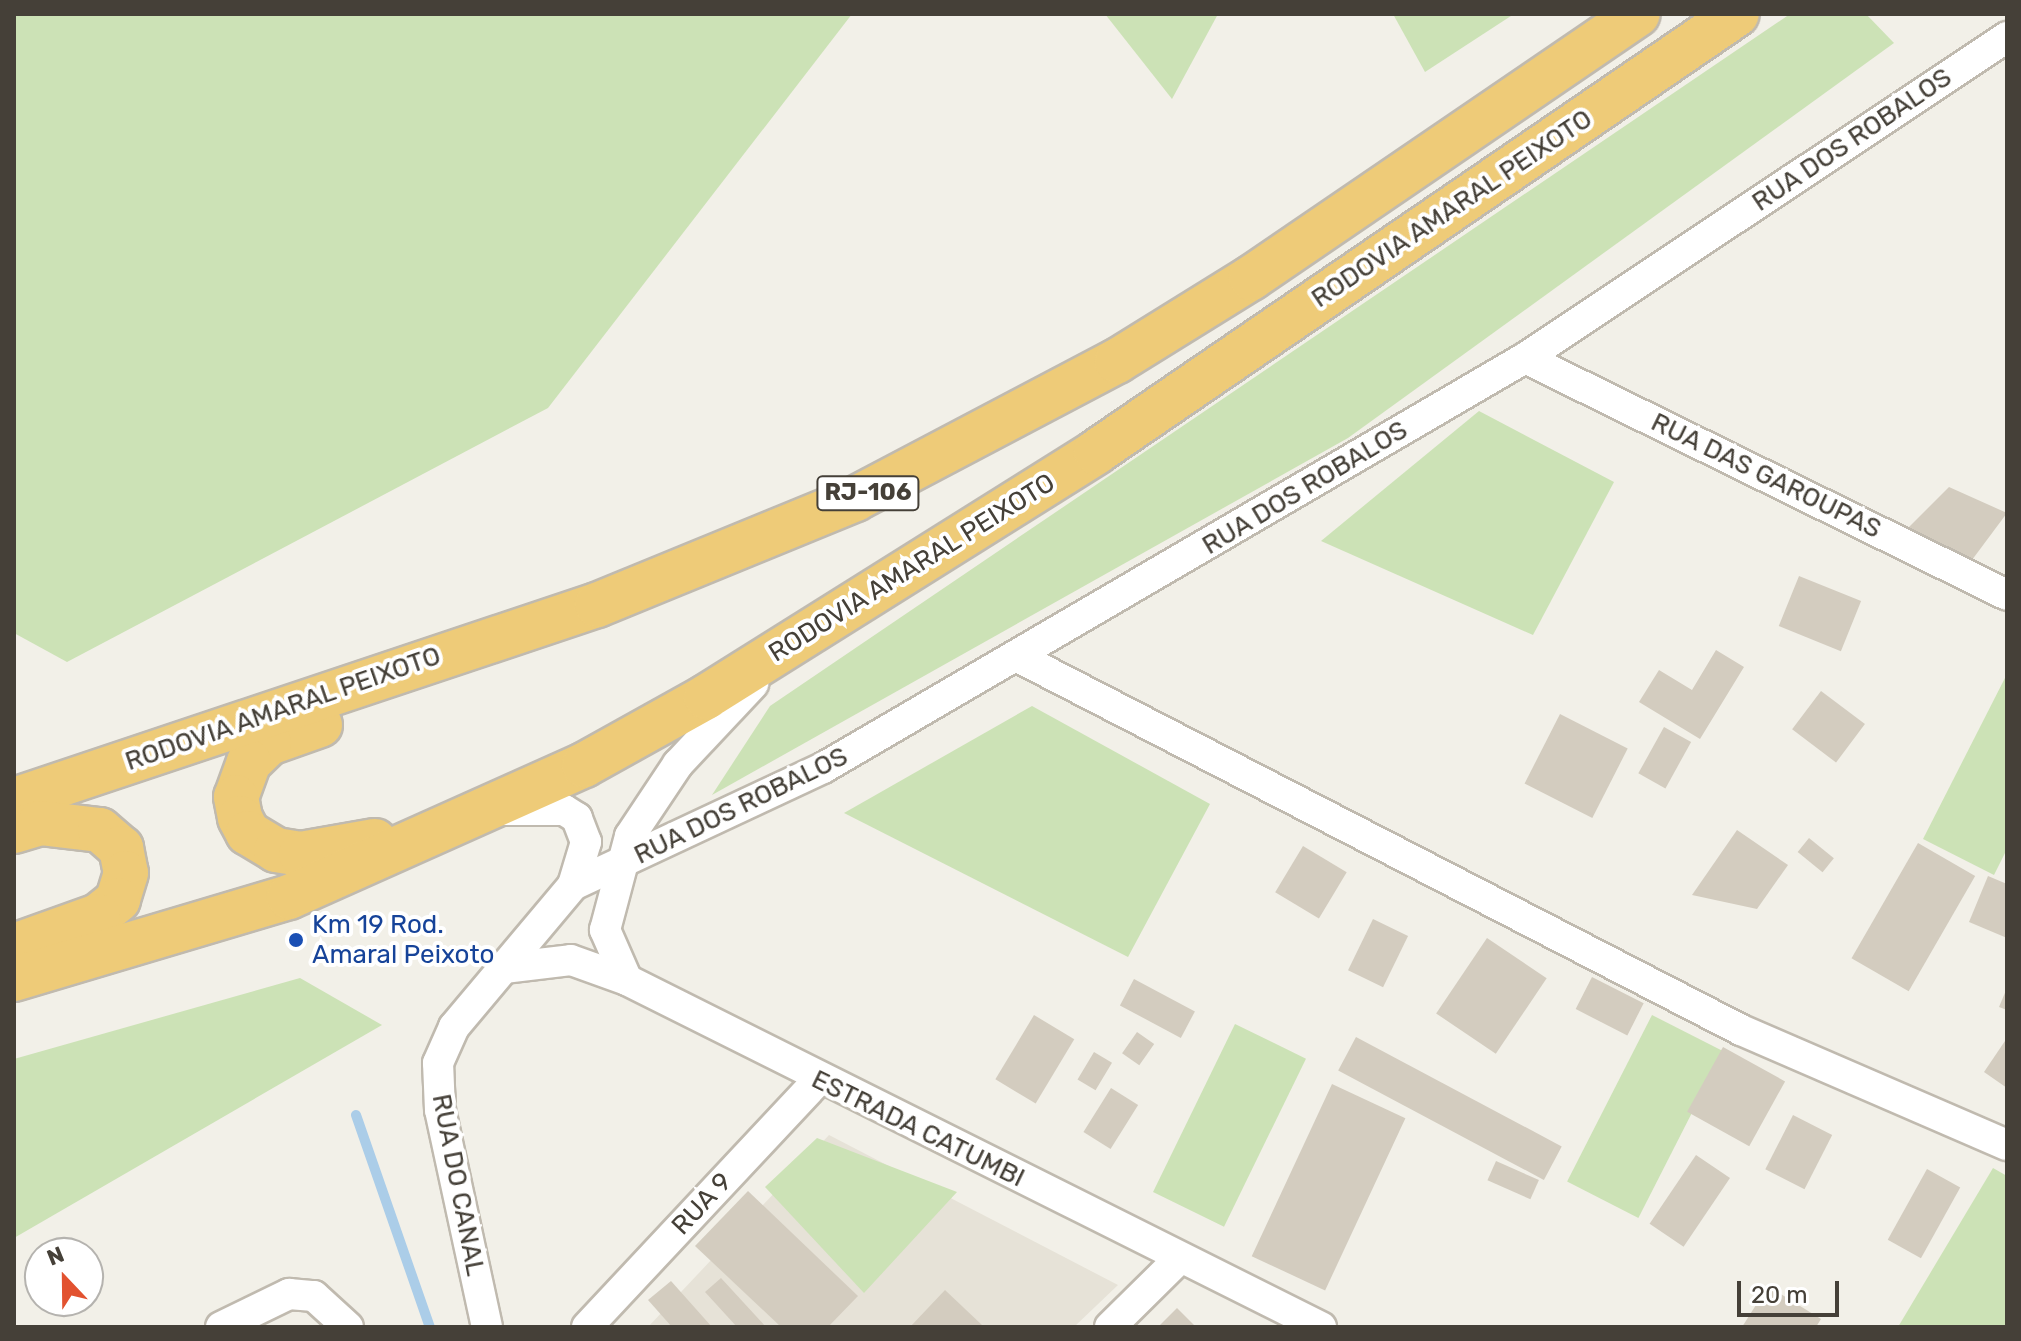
<!DOCTYPE html>
<style>
body{margin:0}
#map{position:relative;width:2021px;height:1341px;overflow:hidden;background:#f2f0e8;font-family:Rubik,sans-serif}
div>[style]{position:absolute}
[style*='--x']{left:calc(var(--x)*1px);top:calc(var(--y)*1px);width:calc(var(--w)*1px);rotate:calc(var(--a)*1deg)}
.residential>*{inset:0;background:#e6e2d7}
.green>*{inset:0;background:#cce2b6;transform-origin:0 0}
.stream>*{height:10px;margin:-5px;padding:0 5px;transform-origin:5px;border-radius:5px;background:#abcde8}
.building>*{inset:0;background:#d3ccbf;transform-origin:0 0}
.roads{filter:drop-shadow(2px 0 #c0baaf) drop-shadow(-2px 0 #c0baaf) drop-shadow(0 2px #c0baaf) drop-shadow(0 -2px #c0baaf)}
.street>*{height:30px;margin:-15px;padding:0 15px;transform-origin:15px;border-radius:15px;background:#fff}
.highway>*{height:44px;margin:-22px;padding:0 22px;transform-origin:22px;border-radius:22px;background:#eecb78}
.dots>*{width:22px;height:22px;translate:-50% -50%;box-sizing:border-box;border:4px solid #fff;border-radius:50%}
span{translate:-50% -50%;white-space:nowrap;text-align:center;line-height:1.15;-webkit-text-stroke:8px #fff;paint-order:stroke}
.shield-label span{padding:2px 6px;background:#fff;border:2px solid;border-radius:6px;-webkit-text-stroke-width:0}
.shield-label{font-size:24px;color:#454038;font-weight:700}
.street-label{font-size:26px;color:#454038}
.transit-label{font-size:26px;color:#164399}
.left{translate:0 -50%;text-align:left}
.frame{position:absolute;inset:0;border:16px solid #454038;pointer-events:none}
.north{position:absolute;left:24px;top:1237px;width:80px;height:80px;box-sizing:border-box;background:#fff;border:2px solid #b5b3af;border-radius:50%;rotate:338deg;font-size:22px;font-weight:700;line-height:32px;text-align:center;color:#454038}
.north::after{content:'';display:block;margin:auto;width:28px;height:36px;background:#e25230;clip-path:polygon(50% 0,100% 100%,50% 72%,0 100%)}
.scale{position:absolute;left:1737px;top:1281px;width:102px;height:36px;box-sizing:border-box;border:4px solid #454038;border-top:0;padding-left:10px;font-size:24px;line-height:28px;white-space:nowrap;color:#454038;-webkit-text-stroke:6px #fff;paint-order:stroke}
</style>
<div id="map">
<div class="residential">
<i style="clip-path:polygon(829px 1135px,1118px 1285px,1074px 1327px,648px 1327px)"></i>
</div>
<div class="green">
<i style="clip-path:polygon(14px 14px,852px 14px,548px 408px,67px 662px,14px 633px)"></i>
<i style="clip-path:polygon(1105px 14px,1218px 14px,1172px 99px)"></i>
<i style="clip-path:polygon(1393px 14px,1514px 14px,1425px 72px)"></i>
<i style="clip-path:polygon(1790px 14px,1866px 14px,1894px 43px,1348px 438px,712px 795px,770px 706px)"></i>
<i style="clip-path:polygon(1479px 411px,1614px 482px,1533px 635px,1321px 541px)"></i>
<i style="clip-path:polygon(2007px 674px,2007px 849px,1994px 875px,1923px 839px)"></i>
<i style="clip-path:polygon(1032px 706px,1210px 804px,1128px 957px,844px 813px)"></i>
<i style="clip-path:polygon(300px 978px,382px 1025px,14px 1238px,14px 1059px)"></i>
<i style="left:1652px;top:1015px;width:80px;height:187px;rotate:27deg"></i>
<i style="left:1235px;top:1024px;width:79px;height:187px;rotate:26deg"></i>
<i style="clip-path:polygon(817px 1138px,957px 1192px,864px 1293px,765px 1187px)"></i>
<i style="clip-path:polygon(1993px 1168px,2007px 1176px,2007px 1327px,1898px 1327px)"></i>
</div>
<div class="stream">
<i style="--x:356;--y:1115;--w:225;--a:70.8"></i>
</div>
<div class="building">
<i style="clip-path:polygon(1949px 487px,2007px 513px,1969px 564px,1902px 534px)"></i>
<i style="left:1799px;top:576px;width:67px;height:54px;rotate:22deg"></i>
<i style="clip-path:polygon(1716px 650px,1744px 667px,1700px 739px,1639px 702px,1659px 670px,1692px 690px)"></i>
<i style="left:1821px;top:691px;width:55px;height:48px;rotate:37deg"></i>
<i style="left:1560px;top:714px;width:76px;height:78px;rotate:27deg"></i>
<i style="left:1664px;top:727px;width:31px;height:53px;rotate:29deg"></i>
<i style="clip-path:polygon(1737px 830px,1788px 865px,1757px 909px,1692px 895px)"></i>
<i style="left:1809px;top:838px;width:32px;height:18px;rotate:39deg"></i>
<i style="left:1918px;top:843px;width:66px;height:133px;rotate:30deg"></i>
<i style="left:1303px;top:846px;width:51px;height:54px;rotate:31deg"></i>
<i style="clip-path:polygon(1988px 876px,2007px 884px,2007px 938px,1969px 922px)"></i>
<i style="left:1373px;top:919px;width:39px;height:57px;rotate:26deg"></i>
<i style="left:1487px;top:938px;width:72px;height:91px;rotate:34deg"></i>
<i style="left:1592px;top:977px;width:58px;height:36px;rotate:27deg"></i>
<i style="left:1134px;top:979px;width:69px;height:30px;rotate:28deg"></i>
<i style="clip-path:polygon(2007px 988px,2007px 1010px,1999px 1007px)"></i>
<i style="left:1034px;top:1015px;width:47px;height:75px;rotate:31deg"></i>
<i style="left:1137px;top:1032px;width:21px;height:26px;rotate:35deg"></i>
<i style="left:1356px;top:1037px;width:233px;height:38px;rotate:28deg"></i>
<i style="clip-path:polygon(2007px 1038px,2007px 1088px,1984px 1072px)"></i>
<i style="left:1723px;top:1047px;width:71px;height:74px;rotate:29deg"></i>
<i style="left:1094px;top:1052px;width:21px;height:32px;rotate:31deg"></i>
<i style="left:1332px;top:1084px;width:81px;height:190px;rotate:25deg"></i>
<i style="left:1111px;top:1088px;width:32px;height:52px;rotate:32deg"></i>
<i style="left:1793px;top:1115px;width:44px;height:61px;rotate:27deg"></i>
<i style="left:1696px;top:1155px;width:41px;height:83px;rotate:34deg"></i>
<i style="left:1496px;top:1161px;width:47px;height:21px;rotate:24deg"></i>
<i style="left:1927px;top:1169px;width:38px;height:81px;rotate:29deg"></i>
<i style="clip-path:polygon(748px 1191px,858px 1296px,828px 1327px,781px 1327px,695px 1246px)"></i>
<i style="clip-path:polygon(721px 1278px,766px 1327px,737px 1327px,705px 1292px)"></i>
<i style="clip-path:polygon(671px 1281px,712px 1327px,672px 1327px,648px 1300px)"></i>
<i style="clip-path:polygon(1768px 1286px,1821px 1319px,1816px 1327px,1742px 1327px)"></i>
<i style="clip-path:polygon(945px 1290px,982px 1325px,981px 1327px,910px 1327px)"></i>
<i style="clip-path:polygon(1177px 1308px,1196px 1327px,1158px 1327px)"></i>
</div>
<div class="roads">
<div class="street">
<i style="--x:1525;--y:358;--w:537;--a:26.18"></i>
<i style="--x:1018;--y:657;--w:814;--a:27.29"></i>
<i style="--x:1741;--y:1030;--w:290;--a:23.4"></i>
<i style="--x:573;--y:885;--w:276;--a:-25.1"></i>
<i style="--x:823;--y:768;--w:813;--a:-30.29"></i>
<i style="--x:1525;--y:358;--w:579;--a:-33.66"></i>
<i style="--x:504;--y:968;--w:67;--a:-6.8"></i>
<i style="--x:571;--y:960;--w:59;--a:19.7"></i>
<i style="--x:627;--y:980;--w:776;--a:26.57"></i>
<i style="--x:627;--y:980;--w:55;--a:-113.7"></i>
<i style="--x:605;--y:930;--w:97;--a:-75.1"></i>
<i style="--x:630;--y:836;--w:87;--a:-56.3"></i>
<i style="--x:678;--y:764;--w:110;--a:-46.8"></i>
<i style="--x:221;--y:1327;--w:76;--a:-25.9"></i>
<i style="--x:289;--y:1294;--w:25;--a:5"></i>
<i style="--x:314;--y:1296;--w:46;--a:42.4"></i>
<i style="--x:487;--y:1327;--w:222;--a:-102.2"></i>
<i style="--x:440;--y:1110;--w:47;--a:-92.4"></i>
<i style="--x:438;--y:1063;--w:39;--a:-66"></i>
<i style="--x:454;--y:1027;--w:185;--a:-50"></i>
<i style="--x:573;--y:885;--w:45;--a:-73.2"></i>
<i style="--x:586;--y:842;--w:26;--a:-111"></i>
<i style="--x:577;--y:818;--w:15;--a:-148"></i>
<i style="--x:564;--y:810;--w:59;--a:180"></i>
<i style="--x:587;--y:1327;--w:337;--a:-46.9"></i>
<i style="--x:1110;--y:1327;--w:98;--a:-44.6"></i>
</div>
<div class="highway">
<i style="--x:320;--y:725;--w:54;--a:160.6"></i>
<i style="--x:269;--y:743;--w:28;--a:136"></i>
<i style="--x:249;--y:762;--w:37;--a:110"></i>
<i style="--x:236;--y:797;--w:21;--a:79"></i>
<i style="--x:240;--y:818;--w:17;--a:62"></i>
<i style="--x:248;--y:833;--w:33;--a:31"></i>
<i style="--x:276;--y:850;--w:25;--a:9"></i>
<i style="--x:301;--y:854;--w:75;--a:-10"></i>
<i style="--x:14;--y:800;--w:615;--a:-18.49"></i>
<i style="--x:597;--y:605;--w:279;--a:-22.3"></i>
<i style="--x:855;--y:499;--w:296;--a:-27.8"></i>
<i style="--x:1117;--y:361;--w:158;--a:-31.8"></i>
<i style="--x:1251;--y:278;--w:468;--a:-34.3"></i>
<i style="--x:14;--y:831;--w:27;--a:-17"></i>
<i style="--x:40;--y:823;--w:60;--a:6.7"></i>
<i style="--x:100;--y:830;--w:28;--a:41"></i>
<i style="--x:121;--y:848;--w:25;--a:79"></i>
<i style="--x:126;--y:873;--w:28;--a:107"></i>
<i style="--x:118;--y:900;--w:26;--a:141"></i>
<i style="--x:98;--y:916;--w:89;--a:160.3"></i>
<i style="--x:14;--y:979;--w:287;--a:-16.6"></i>
<i style="--x:289;--y:897;--w:323;--a:-24.1"></i>
<i style="--x:584;--y:765;--w:140;--a:-29.1"></i>
<i style="--x:706;--y:697;--w:461;--a:-32.1"></i>
<i style="--x:1096;--y:452;--w:776;--a:-34.35"></i>
</div>
</div>
<div class="dots">
<i style="left:296px;top:940px;background:#1a4fb4"></i>
</div>
<div class="shield-label">
<span style="left:868px;top:493px">RJ-106</span>
</div>
<div class="street-label">
<span style="left:1852px;top:140px;rotate:-34deg">RUA DOS ROBALOS</span>
<span style="left:1452px;top:209px;rotate:-34deg">RODOVIA AMARAL PEIXOTO</span>
<span style="left:1766px;top:476px;rotate:26deg">RUA DAS GAROUPAS</span>
<span style="left:1305px;top:488px;rotate:-31deg">RUA DOS ROBALOS</span>
<span style="left:912px;top:568px;rotate:-32deg">RODOVIA AMARAL PEIXOTO</span>
<span style="left:283px;top:709px;rotate:-19deg">RODOVIA AMARAL PEIXOTO</span>
<span style="left:741px;top:806px;rotate:-26deg">RUA DOS ROBALOS</span>
<span style="left:918px;top:1129px;rotate:26deg">ESTRADA CATUMBI</span>
<span style="left:458px;top:1185px;rotate:79deg">RUA DO CANAL</span>
<span style="left:702px;top:1204px;rotate:-47deg">RUA 9</span>
</div>
<div class="transit-label">
<span class="left" style="left:312px;top:940px">Km 19 Rod.<br>Amaral Peixoto</span>
</div>
<div class="frame"></div>
<div class="north">N</div>
<div class="scale">20 m</div>
</div>
